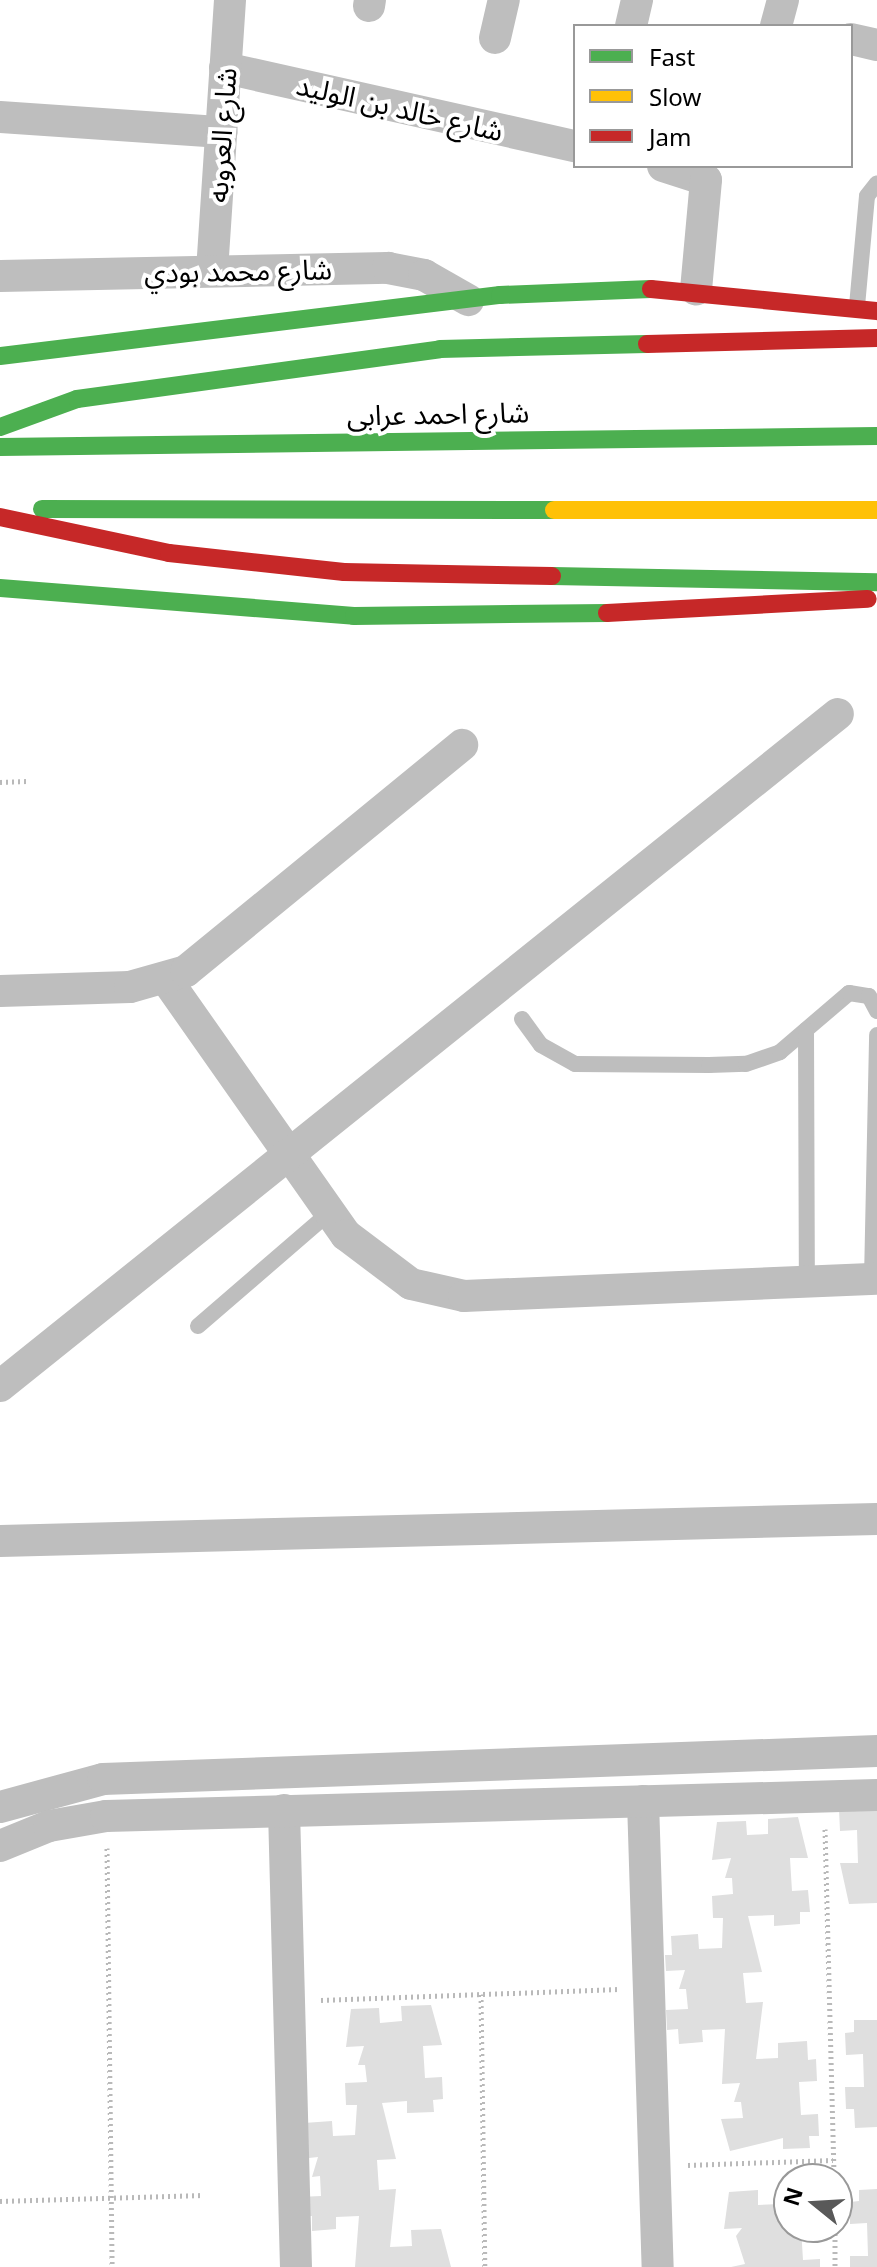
<!DOCTYPE html>
<meta charset="utf-8">
<style>
body{margin:0}
#map{position:relative;width:877px;height:2267px;overflow:hidden;background:#fff;font-family:"Noto Sans","Noto Sans Arabic",sans-serif}
div>[style]{position:absolute}
[style*='--x']{left:calc(var(--x)*1px);top:calc(var(--y)*1px);width:calc(var(--w)*1px);rotate:calc(var(--a)*1deg)}
.building>*{inset:0;background:#dfdfdf}
.path>*{height:5px;margin-top:-2.5px;transform-origin:0;background:repeating-linear-gradient(90deg,#b9b9b9 0 2px,transparent 0 6px)}
.lane>*{height:16px;margin:-8px;padding:0 8px;transform-origin:8px;border-radius:8px;background:#bebebe}
.street>*{height:32px;margin:-16px;padding:0 16px;transform-origin:16px;border-radius:16px;background:#bebebe}
.fast>*{height:18px;margin:-9px;padding:0 9px;transform-origin:9px;border-radius:9px;background:#4caf50}
.slow>*{height:18px;margin:-9px;padding:0 9px;transform-origin:9px;border-radius:9px;background:#ffc107}
.jam>*{height:18px;margin:-9px;padding:0 9px;transform-origin:9px;border-radius:9px;background:#c62828}
span{translate:-50% -50%;white-space:nowrap;text-align:center;line-height:1.15;-webkit-text-stroke:8px #fff;paint-order:stroke}
.street-label{font-size:28px;color:#000}
.legend{position:absolute;left:573px;top:24px;width:280px;height:144px;box-sizing:border-box;background:#fff;border:2px solid #999;margin:0;padding:10px 14px;list-style:none;font-size:24px;color:#000}
.legend li{display:flex;align-items:center;gap:16px;height:40px}
.legend b{width:40px;border:2px solid #999}
.north{position:absolute;left:773px;top:2163px;width:80px;height:80px;box-sizing:border-box;background:#fff;border:2px solid #999;border-radius:50%;rotate:288deg;font-size:22px;font-weight:700;line-height:32px;text-align:center;color:#000}
.north::after{content:'';display:block;margin:auto;width:28px;height:36px;background:#595959;clip-path:polygon(50% 0,100% 100%,50% 72%,0 100%)}
</style>
<div id="map">
<div class="building">
<i style="clip-path:polygon(877px 1807px,877px 1903px,849px 1904px,840px 1863px,858px 1863px,857px 1830px,840px 1831px,839px 1809px)"></i>
<i style="clip-path:polygon(798px 1817px,808px 1858px,790px 1858px,792px 1891px,808px 1890px,810px 1912px,800px 1912px,800px 1924px,774px 1926px,774px 1915px,748px 1916px,762px 1972px,743px 1973px,746px 2003px,763px 2002px,756px 2059px,778px 2058px,778px 2043px,807px 2041px,808px 2060px,816px 2059px,817px 2081px,799px 2082px,801px 2115px,818px 2114px,819px 2136px,809px 2136px,810px 2148px,783px 2149px,783px 2138px,730px 2151px,721px 2119px,743px 2118px,741px 2102px,734px 2102px,740px 2083px,722px 2084px,725px 2029px,702px 2030px,703px 2042px,679px 2044px,678px 2029px,667px 2030px,666px 2010px,688px 2009px,686px 1989px,679px 1989px,685px 1970px,666px 1971px,665px 1955px,672px 1955px,671px 1936px,698px 1934px,699px 1949px,722px 1948px,723px 1918px,713px 1918px,712px 1896px,733px 1894px,732px 1878px,725px 1878px,731px 1858px,712px 1860px,717px 1822px,746px 1821px,747px 1835px,768px 1834px,768px 1819px)"></i>
<i style="clip-path:polygon(431px 2005px,442px 2045px,423px 2046px,425px 2078px,442px 2077px,443px 2099px,433px 2100px,434px 2112px,407px 2113px,407px 2101px,382px 2103px,396px 2159px,377px 2160px,379px 2190px,396px 2189px,390px 2247px,412px 2246px,411px 2230px,441px 2229px,451px 2267px,355px 2267px,359px 2216px,336px 2217px,336px 2229px,312px 2231px,312px 2216px,301px 2217px,299px 2197px,321px 2196px,320px 2176px,312px 2177px,318px 2157px,300px 2159px,304px 2123px,332px 2121px,333px 2136px,355px 2135px,357px 2105px,346px 2105px,345px 2083px,367px 2082px,365px 2065px,358px 2065px,364px 2046px,346px 2047px,351px 2009px,379px 2008px,380px 2023px,402px 2021px,401px 2006px)"></i>
<i style="clip-path:polygon(854px 2020px,877px 2020px,877px 2127px,855px 2128px,854px 2109px,846px 2109px,845px 2087px,864px 2087px,863px 2054px,846px 2055px,845px 2033px,854px 2032px)"></i>
<i style="clip-path:polygon(779px 2188px,789px 2188px,789px 2227px,801px 2227px,803px 2260px,820px 2259px,820px 2267px,731px 2267px,745px 2264px,736px 2236px,742px 2228px,724px 2229px,729px 2192px,758px 2190px,758px 2205px,780px 2204px)"></i>
<i style="clip-path:polygon(877px 2189px,877px 2267px,850px 2267px,850px 2256px,868px 2256px,867px 2223px,850px 2224px,850px 2202px,859px 2201px,859px 2190px)"></i>
</div>
<div class="path">
<i style="--x:0;--y:782;--w:27;--a:-2"></i>
<i style="--x:825;--y:1829;--w:350;--a:88.5"></i>
<i style="--x:107;--y:1848;--w:419;--a:89.3"></i>
<i style="--x:481;--y:1994;--w:273;--a:89.2"></i>
<i style="--x:321;--y:2000;--w:298;--a:-2.1"></i>
<i style="--x:688;--y:2165;--w:145;--a:-2"></i>
<i style="--x:0;--y:2201;--w:204;--a:-1.7"></i>
<i style="--x:835;--y:2227;--w:40;--a:90"></i>
</div>
<div class="lane">
<i style="--x:857;--y:306;--w:110;--a:-84.8"></i>
<i style="--x:867;--y:196;--w:16;--a:-52"></i>
<i style="--x:522;--y:1019;--w:32;--a:54"></i>
<i style="--x:541;--y:1045;--w:39;--a:29"></i>
<i style="--x:575;--y:1064;--w:134;--a:0.4"></i>
<i style="--x:709;--y:1065;--w:37;--a:-2"></i>
<i style="--x:746;--y:1064;--w:36;--a:-19"></i>
<i style="--x:780;--y:1052;--w:91;--a:-40.5"></i>
<i style="--x:849;--y:993;--w:20;--a:9"></i>
<i style="--x:869;--y:996;--w:17;--a:62"></i>
<i style="--x:806;--y:1030;--w:252;--a:89.8"></i>
<i style="--x:872;--y:1279;--w:244;--a:-88.8"></i>
<i style="--x:198;--y:1326;--w:174;--a:-40.8"></i>
</div>
<div class="street">
<i style="--x:369;--y:6;--w:6;--a:-81"></i>
<i style="--x:631;--y:26;--w:27;--a:-77"></i>
<i style="--x:776;--y:26;--w:27;--a:-75"></i>
<i style="--x:495;--y:38;--w:39;--a:-77"></i>
<i style="--x:851;--y:39;--w:27;--a:13"></i>
<i style="--x:225;--y:68;--w:359;--a:12.6"></i>
<i style="--x:0;--y:117;--w:222;--a:3.9"></i>
<i style="--x:663;--y:166;--w:45;--a:18"></i>
<i style="--x:706;--y:180;--w:110;--a:95.2"></i>
<i style="--x:212;--y:271;--w:272;--a:-86.2"></i>
<i style="--x:0;--y:276;--w:388;--a:-1.2"></i>
<i style="--x:388;--y:268;--w:37;--a:11"></i>
<i style="--x:424;--y:275;--w:51;--a:29.6"></i>
<i style="--x:166;--y:979;--w:313;--a:54.9"></i>
<i style="--x:346;--y:1235;--w:81;--a:37"></i>
<i style="--x:411;--y:1284;--w:54;--a:12.8"></i>
<i style="--x:464;--y:1296;--w:413;--a:-2.4"></i>
<i style="--x:0;--y:991;--w:130;--a:-1.8"></i>
<i style="--x:130;--y:987;--w:58;--a:-15.9"></i>
<i style="--x:186;--y:971;--w:357;--a:-39.3"></i>
<i style="--x:0;--y:1386;--w:1074;--a:-38.73"></i>
<i style="--x:0;--y:1541;--w:877;--a:-1.44"></i>
<i style="--x:643;--y:1801;--w:466;--a:88.2"></i>
<i style="--x:0;--y:1807;--w:107;--a:-15.2"></i>
<i style="--x:103;--y:1779;--w:775;--a:-2.07"></i>
<i style="--x:284;--y:1810;--w:457;--a:88.5"></i>
<i style="--x:0;--y:1846;--w:53;--a:-22.2"></i>
<i style="--x:49;--y:1826;--w:58;--a:-10"></i>
<i style="--x:106;--y:1816;--w:771;--a:-1.56"></i>
</div>
<div class="fast">
<i style="--x:0;--y:356;--w:504;--a:-6.96"></i>
<i style="--x:500;--y:295;--w:151;--a:-2.3"></i>
<i style="--x:0;--y:427;--w:82;--a:-20"></i>
<i style="--x:77;--y:399;--w:366;--a:-7.8"></i>
<i style="--x:440;--y:349;--w:207;--a:-1.4"></i>
<i style="--x:0;--y:447;--w:877;--a:-0.72"></i>
<i style="--x:42;--y:509;--w:512;--a:0.11"></i>
<i style="--x:552;--y:576;--w:325;--a:1.1"></i>
<i style="--x:0;--y:588;--w:355;--a:4.5"></i>
<i style="--x:354;--y:616;--w:253;--a:-0.7"></i>
</div>
<div class="slow">
<i style="--x:554;--y:510;--w:323;--a:0"></i>
</div>
<div class="jam">
<i style="--x:651;--y:289;--w:227;--a:5.6"></i>
<i style="--x:647;--y:344;--w:230;--a:-1.5"></i>
<i style="--x:0;--y:517;--w:173;--a:12"></i>
<i style="--x:169;--y:553;--w:176;--a:6.2"></i>
<i style="--x:344;--y:572;--w:208;--a:1.1"></i>
<i style="--x:607;--y:613;--w:261;--a:-3.1"></i>
</div>
<div class="street-label">
<span style="left:400px;top:107px;rotate:13deg">شارع خالد بن الوليد</span>
<span style="left:221px;top:135px;rotate:-86deg">شارع العروبه</span>
<span style="left:238px;top:270px;rotate:-1deg">شارع محمد بودي</span>
<span style="left:438px;top:413px;rotate:-1deg">شارع احمد عرابى</span>
</div>
<ul class="legend">
<li><b style="height:10px;background:#4caf50"></b>Fast</li>
<li><b style="height:10px;background:#ffc107"></b>Slow</li>
<li><b style="height:10px;background:#c62828"></b>Jam</li>
</ul>
<div class="north">N</div>
</div>
